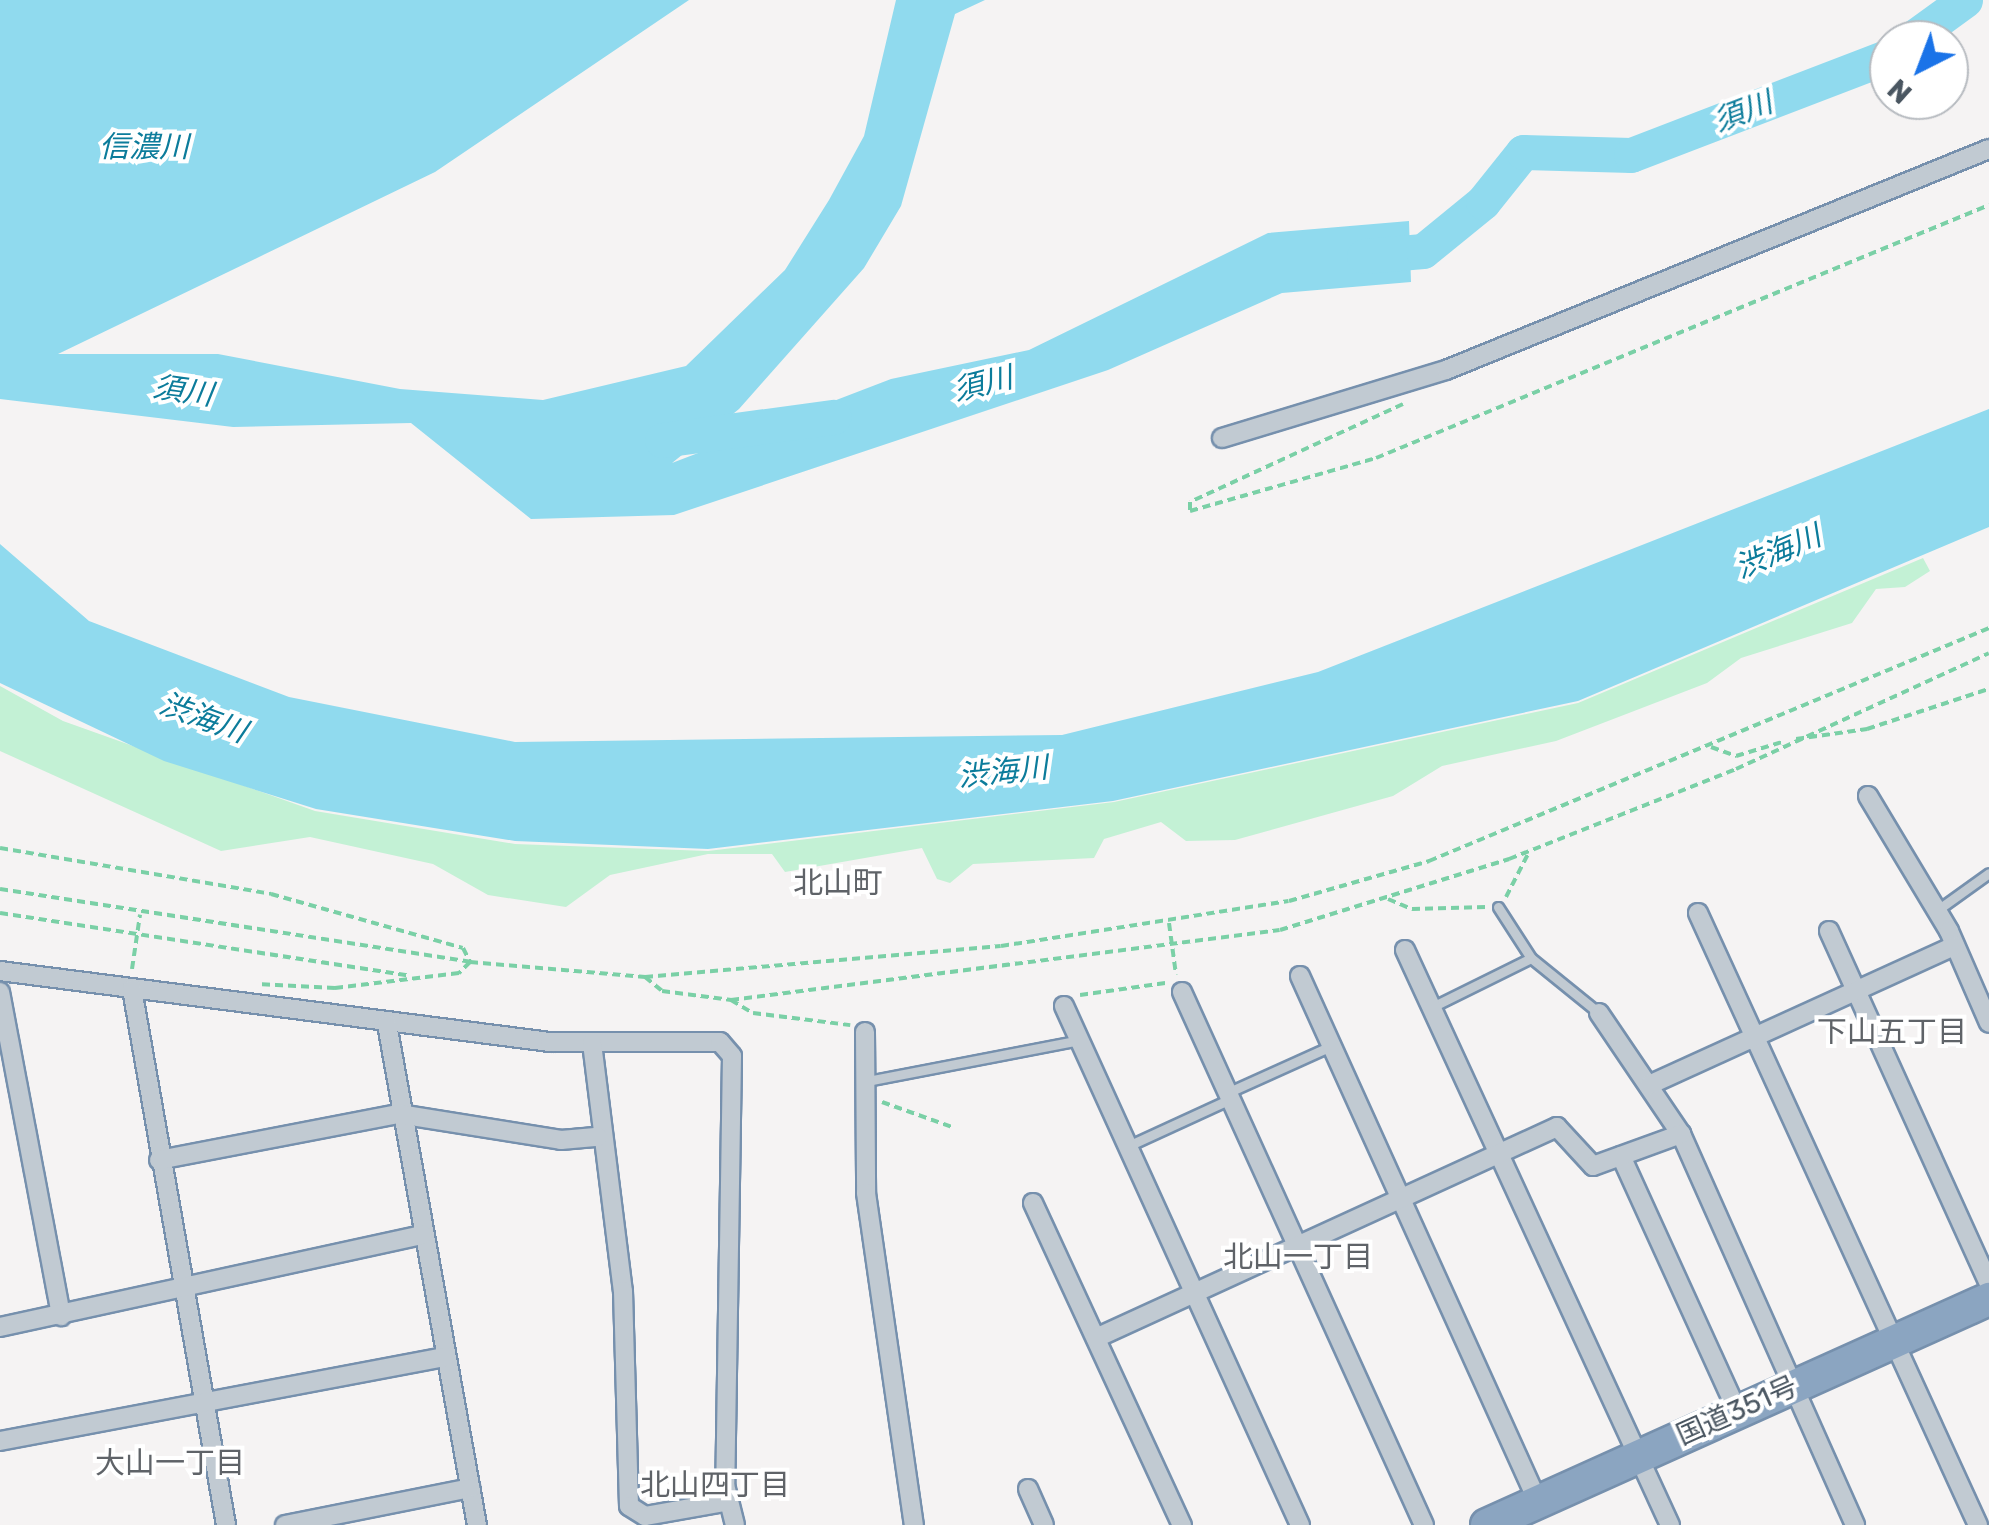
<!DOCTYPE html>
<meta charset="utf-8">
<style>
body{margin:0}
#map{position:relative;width:1989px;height:1525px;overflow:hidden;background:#f5f3f3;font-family:Rubik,"Noto Sans JP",sans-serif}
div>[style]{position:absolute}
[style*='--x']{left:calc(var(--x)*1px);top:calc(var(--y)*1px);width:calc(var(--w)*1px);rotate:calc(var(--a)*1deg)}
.green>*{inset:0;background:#c3f1d5}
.water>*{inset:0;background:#90daee}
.river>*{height:35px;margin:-17.5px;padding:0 17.5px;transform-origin:17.5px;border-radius:17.5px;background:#90daee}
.path>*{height:4px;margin-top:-2px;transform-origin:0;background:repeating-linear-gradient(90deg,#7ad0a6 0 8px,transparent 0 13px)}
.roads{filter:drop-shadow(2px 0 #7690ad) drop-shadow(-2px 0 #7690ad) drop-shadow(0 2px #7690ad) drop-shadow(0 -2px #7690ad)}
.lane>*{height:9px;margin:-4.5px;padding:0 4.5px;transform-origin:4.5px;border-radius:4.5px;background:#c1cad2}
.street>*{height:18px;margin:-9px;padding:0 9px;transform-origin:9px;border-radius:9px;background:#c1cad2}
.highway>*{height:32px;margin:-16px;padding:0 16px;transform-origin:16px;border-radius:16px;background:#8ba5c1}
span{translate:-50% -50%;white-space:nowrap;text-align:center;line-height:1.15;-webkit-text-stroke:8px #fff;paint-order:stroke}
.street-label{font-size:28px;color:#4a5661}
.water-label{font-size:30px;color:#0c7c9b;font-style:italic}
.neighbourhood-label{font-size:30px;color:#5f6368}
.north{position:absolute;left:1869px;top:20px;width:100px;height:100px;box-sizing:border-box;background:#fff;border:2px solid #b7bbc0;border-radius:50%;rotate:222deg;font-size:28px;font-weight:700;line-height:40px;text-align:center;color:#4a5661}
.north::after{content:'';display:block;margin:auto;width:35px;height:45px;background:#1a73e8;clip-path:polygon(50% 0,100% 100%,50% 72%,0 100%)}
</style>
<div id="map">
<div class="green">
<i style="clip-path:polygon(1923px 558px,1930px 571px,1905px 587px,1876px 589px,1852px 623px,1741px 658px,1707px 683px,1556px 741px,1442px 766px,1393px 796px,1235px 840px,1186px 841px,1161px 822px,1104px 839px,1094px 858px,973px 864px,950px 883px,937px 879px,922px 848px,785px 872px,772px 854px,708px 854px,610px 875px,566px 907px,488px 895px,433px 864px,310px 837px,221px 851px,0 751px,0 686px,63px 721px,315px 811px,515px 844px,708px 851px,1114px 802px,1578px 703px)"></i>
</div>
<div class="water">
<i style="clip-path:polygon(0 0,689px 0,435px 172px,58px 354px,218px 354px,400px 389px,543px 400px,686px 366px,785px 270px,829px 200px,864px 136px,896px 0,985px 0,955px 14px,901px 206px,864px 268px,739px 409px,672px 463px,891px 379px,1029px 350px,1268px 233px,1409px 221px,1411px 282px,1282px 293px,1108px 370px,674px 515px,531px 519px,411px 423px,233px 427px,0 399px)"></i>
<i style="clip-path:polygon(1989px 409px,1989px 527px,1578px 701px,1113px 801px,708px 849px,515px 841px,316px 809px,164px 761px,0 683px,0 544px,89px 621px,289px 697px,515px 742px,1062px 735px,1318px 672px)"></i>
</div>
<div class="river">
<i style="--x:1910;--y:40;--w:68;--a:-36"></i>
<i style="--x:1364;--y:256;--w:59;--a:-4.8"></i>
<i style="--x:1423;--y:251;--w:77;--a:-39.2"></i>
<i style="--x:1483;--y:202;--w:64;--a:-51.3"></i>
<i style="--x:1523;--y:152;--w:108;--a:1.6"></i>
<i style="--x:1631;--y:155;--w:276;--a:-21"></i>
<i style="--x:662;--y:440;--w:173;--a:-7.7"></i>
</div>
<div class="path">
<i style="--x:1403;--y:404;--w:234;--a:155.3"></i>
<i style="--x:1190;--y:502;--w:9;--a:90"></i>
<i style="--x:1190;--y:511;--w:193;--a:-15.9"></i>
<i style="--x:1376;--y:458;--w:663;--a:-22.43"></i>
<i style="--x:1796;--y:739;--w:72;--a:-8"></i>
<i style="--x:1867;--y:729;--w:128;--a:-18.2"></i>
<i style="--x:1711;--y:747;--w:27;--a:20"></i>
<i style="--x:1736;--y:756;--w:48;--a:-16.9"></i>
<i style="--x:0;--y:848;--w:275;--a:9.6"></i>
<i style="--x:271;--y:894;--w:199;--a:15.7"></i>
<i style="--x:463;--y:948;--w:16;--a:63"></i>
<i style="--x:470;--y:962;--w:16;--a:135"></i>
<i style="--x:459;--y:973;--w:125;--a:173.1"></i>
<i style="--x:335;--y:988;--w:78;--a:-177.1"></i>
<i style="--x:0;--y:889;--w:476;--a:8.8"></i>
<i style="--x:470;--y:962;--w:176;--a:4.9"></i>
<i style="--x:645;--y:977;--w:357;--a:-5"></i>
<i style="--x:1001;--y:946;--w:291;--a:-8.9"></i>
<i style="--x:1289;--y:901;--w:146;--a:-15.9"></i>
<i style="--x:1429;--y:861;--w:607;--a:-22.59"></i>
<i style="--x:1506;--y:897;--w:48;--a:-62.9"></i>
<i style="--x:1388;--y:899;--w:26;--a:23"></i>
<i style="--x:1412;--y:909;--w:74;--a:-1.5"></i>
<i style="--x:0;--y:913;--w:415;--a:8.7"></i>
<i style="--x:1169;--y:923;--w:52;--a:82.3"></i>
<i style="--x:132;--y:969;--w:55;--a:-81.6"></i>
<i style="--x:645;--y:977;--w:22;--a:39"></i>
<i style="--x:662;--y:991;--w:70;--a:7.4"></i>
<i style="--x:731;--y:1000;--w:26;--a:31"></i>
<i style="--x:753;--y:1013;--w:98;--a:7.1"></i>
<i style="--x:1080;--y:995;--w:86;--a:-8"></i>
<i style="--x:731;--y:1000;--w:553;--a:-7.27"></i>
<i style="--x:1280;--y:930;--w:240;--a:-17.2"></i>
<i style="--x:1509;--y:859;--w:244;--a:-21.6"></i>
<i style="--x:1736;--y:769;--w:278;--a:-24.6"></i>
<i style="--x:882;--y:1102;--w:77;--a:19.6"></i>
</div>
<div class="roads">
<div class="lane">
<i style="--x:1498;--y:907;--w:61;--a:57.1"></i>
<i style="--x:1531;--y:958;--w:87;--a:39"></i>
<i style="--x:1936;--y:911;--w:65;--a:-35.6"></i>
<i style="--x:1432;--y:1007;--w:110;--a:-26.3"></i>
<i style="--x:867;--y:1081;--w:217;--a:-10.9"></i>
<i style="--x:1229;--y:1092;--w:112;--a:-24.3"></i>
<i style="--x:1128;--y:1146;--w:112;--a:-24.7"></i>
</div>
<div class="street">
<i style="--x:1222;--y:438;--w:234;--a:-16.9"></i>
<i style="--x:1446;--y:370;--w:586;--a:-22.15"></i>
<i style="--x:1868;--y:796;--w:157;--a:59"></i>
<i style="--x:1949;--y:931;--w:100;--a:66.5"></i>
<i style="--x:1698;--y:913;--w:673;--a:65.42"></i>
<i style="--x:1829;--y:931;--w:388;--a:65.6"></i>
<i style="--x:1405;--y:950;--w:633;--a:65.26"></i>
<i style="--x:0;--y:971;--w:555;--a:7.36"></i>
<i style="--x:550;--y:1042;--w:170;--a:0"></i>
<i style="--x:720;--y:1042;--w:18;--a:49"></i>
<i style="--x:732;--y:1056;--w:429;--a:90.9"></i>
<i style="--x:725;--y:1485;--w:41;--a:76"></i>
<i style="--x:1300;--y:976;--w:577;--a:65.65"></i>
<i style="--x:132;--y:989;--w:544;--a:80.05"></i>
<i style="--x:0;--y:992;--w:330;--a:79.3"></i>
<i style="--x:1182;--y:992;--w:585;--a:65.58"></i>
<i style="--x:1064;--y:1006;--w:570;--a:65.55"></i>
<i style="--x:1599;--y:1013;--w:146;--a:55.9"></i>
<i style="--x:1681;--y:1134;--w:428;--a:66"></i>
<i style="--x:387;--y:1024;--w:509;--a:79.82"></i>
<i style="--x:865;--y:1032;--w:161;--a:89.6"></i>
<i style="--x:866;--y:1193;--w:335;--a:81.8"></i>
<i style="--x:592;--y:1043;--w:250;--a:82.9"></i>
<i style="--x:623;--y:1291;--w:215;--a:88.4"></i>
<i style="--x:629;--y:1506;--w:19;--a:32"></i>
<i style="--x:645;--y:1516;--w:85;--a:-10.1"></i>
<i style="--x:1649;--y:1085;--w:335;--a:-24.5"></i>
<i style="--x:1621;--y:1156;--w:280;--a:65.5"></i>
<i style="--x:159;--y:1160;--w:244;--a:-10.9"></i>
<i style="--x:399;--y:1114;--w:164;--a:9.1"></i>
<i style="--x:561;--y:1140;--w:37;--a:-5"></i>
<i style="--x:1033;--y:1203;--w:355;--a:65.2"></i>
<i style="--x:0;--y:1327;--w:433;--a:-12.3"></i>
<i style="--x:1096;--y:1338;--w:507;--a:-24.59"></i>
<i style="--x:1557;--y:1127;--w:53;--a:47.3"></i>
<i style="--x:1593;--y:1166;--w:94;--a:-20"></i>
<i style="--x:0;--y:1441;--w:453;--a:-10.7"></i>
<i style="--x:1028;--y:1489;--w:39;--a:66"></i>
<i style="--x:285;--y:1525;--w:189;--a:-11.3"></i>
</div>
<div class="highway">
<i style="--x:1487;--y:1525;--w:551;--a:-24.24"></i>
</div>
</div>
<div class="street-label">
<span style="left:1737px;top:1411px;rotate:-24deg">国道351号</span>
</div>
<div class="water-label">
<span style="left:1743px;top:112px;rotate:-21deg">須川</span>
<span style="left:144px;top:147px">信濃川</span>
<span style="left:983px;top:384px;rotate:-14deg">須川</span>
<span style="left:183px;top:391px;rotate:8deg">須川</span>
<span style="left:1778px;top:552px;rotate:-23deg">渋海川</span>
<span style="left:203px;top:718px;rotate:20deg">渋海川</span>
<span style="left:1003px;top:772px;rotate:-6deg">渋海川</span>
</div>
<div class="neighbourhood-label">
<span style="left:838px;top:883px">北山町</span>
<span style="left:1892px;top:1032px">下山五丁目</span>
<span style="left:1298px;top:1257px">北山一丁目</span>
<span style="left:170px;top:1463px">大山一丁目</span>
<span style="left:715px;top:1485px">北山四丁目</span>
</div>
<div class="north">N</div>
</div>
